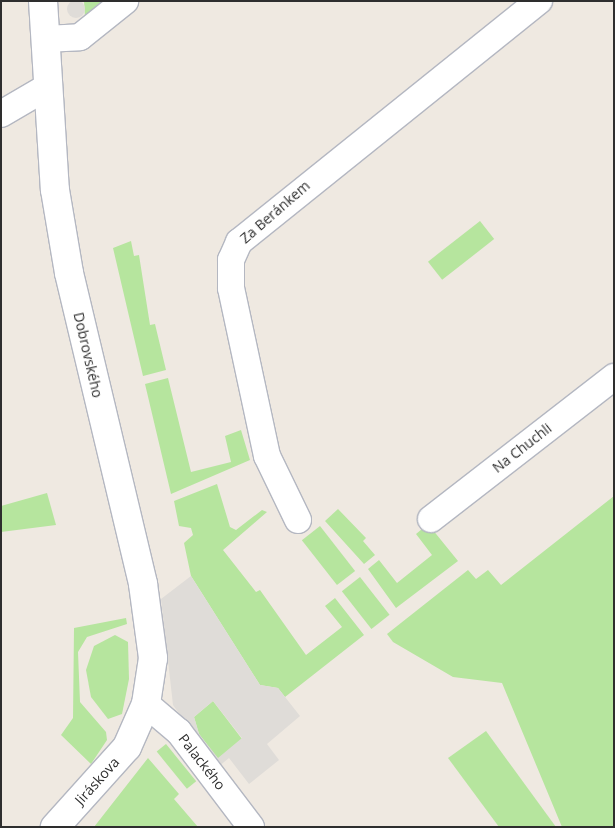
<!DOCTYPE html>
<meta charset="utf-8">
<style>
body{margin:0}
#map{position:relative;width:615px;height:828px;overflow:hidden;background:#efe9e1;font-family:"Open Sans",sans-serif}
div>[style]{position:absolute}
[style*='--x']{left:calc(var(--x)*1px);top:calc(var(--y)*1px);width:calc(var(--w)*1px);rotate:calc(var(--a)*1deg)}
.green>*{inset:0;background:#b6e59e;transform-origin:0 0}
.plaza>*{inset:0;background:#dfdcd8}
.round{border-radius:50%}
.roads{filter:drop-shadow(1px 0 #b4b7c1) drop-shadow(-1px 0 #b4b7c1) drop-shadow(0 1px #b4b7c1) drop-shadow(0 -1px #b4b7c1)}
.street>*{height:26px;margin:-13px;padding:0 13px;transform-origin:13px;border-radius:13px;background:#fff}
.secondary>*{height:28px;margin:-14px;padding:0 14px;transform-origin:14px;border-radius:14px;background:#fff}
span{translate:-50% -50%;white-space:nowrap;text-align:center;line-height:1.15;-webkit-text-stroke:4.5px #fff;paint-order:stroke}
.street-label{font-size:14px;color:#2e2e2e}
.frame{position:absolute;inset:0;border:2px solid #2e2e2e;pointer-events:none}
</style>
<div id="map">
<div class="green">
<i style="clip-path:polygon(84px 1px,107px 1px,85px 17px)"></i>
<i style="left:480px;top:221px;width:23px;height:66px;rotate:52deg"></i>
<i style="clip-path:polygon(131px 241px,134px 256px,139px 255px,150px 325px,155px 324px,166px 370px,143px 376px,113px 248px)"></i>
<i style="clip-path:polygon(168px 378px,191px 472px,231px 462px,225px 436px,241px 430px,250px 460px,171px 494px,145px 384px)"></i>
<i style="clip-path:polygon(217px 484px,230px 527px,236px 530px,262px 510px,267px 512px,223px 550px,256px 592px,260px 590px,306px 655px,342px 627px,325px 606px,335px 598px,364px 635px,285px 697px,278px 688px,260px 685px,191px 576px,184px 543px,193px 535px,191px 528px,179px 526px,174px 501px)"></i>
<i style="clip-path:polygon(47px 493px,56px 525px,1px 532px,1px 506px)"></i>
<i style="clip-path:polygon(614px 496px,614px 827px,562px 827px,502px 683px,453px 677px,393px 642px,387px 634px,468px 570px,476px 579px,488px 570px,501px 585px)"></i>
<i style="clip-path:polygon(338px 509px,366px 538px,363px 541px,375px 555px,364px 564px,325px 521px)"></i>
<i style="clip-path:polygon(428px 524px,458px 561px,396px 608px,368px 569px,379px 560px,397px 583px,432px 555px,416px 534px)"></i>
<i style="left:320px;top:526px;width:57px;height:23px;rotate:52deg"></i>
<i style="left:360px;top:577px;width:48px;height:23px;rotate:52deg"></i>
<i style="clip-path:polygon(126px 618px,127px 624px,87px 637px,78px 652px,80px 702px,106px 732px,107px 740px,91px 764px,61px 735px,73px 718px,74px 628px)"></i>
<i style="clip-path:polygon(115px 635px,128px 642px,129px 679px,122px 714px,108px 719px,91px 697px,86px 670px,94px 646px)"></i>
<i style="clip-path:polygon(213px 701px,242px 739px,218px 759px,199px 734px,194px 717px)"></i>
<i style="clip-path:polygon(486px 731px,556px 827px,499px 827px,448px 758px)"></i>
<i style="left:166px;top:744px;width:48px;height:12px;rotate:51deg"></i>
<i style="clip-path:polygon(148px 758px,179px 794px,174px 799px,198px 827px,94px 827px)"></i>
</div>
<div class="plaza">
<i class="round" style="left:67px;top:0;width:18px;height:18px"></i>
<i style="clip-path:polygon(evenodd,191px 576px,260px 685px,278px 688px,300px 716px,267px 744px,279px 760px,249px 784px,229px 758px,218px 767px,173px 705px,161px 599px,191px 576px,213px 701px,242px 738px,218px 758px,199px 734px,194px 717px,213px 701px)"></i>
</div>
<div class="roads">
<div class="street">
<i style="--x:45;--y:39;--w:35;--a:-3"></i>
<i style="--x:80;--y:37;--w:58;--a:-38.7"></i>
<i style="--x:1;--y:114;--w:53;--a:-30.4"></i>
<i style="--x:431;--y:519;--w:232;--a:-37.8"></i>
<i style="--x:298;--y:520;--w:71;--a:-115.8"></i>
<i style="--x:267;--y:456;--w:172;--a:-102.1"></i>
<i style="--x:231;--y:288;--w:28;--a:-90"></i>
<i style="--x:231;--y:260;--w:20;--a:-66"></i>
<i style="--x:239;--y:242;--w:385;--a:-38.8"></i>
<i style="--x:146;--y:704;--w:43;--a:40.3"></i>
<i style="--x:179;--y:732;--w:119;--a:52.8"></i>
</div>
<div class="secondary">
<i style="--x:43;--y:1;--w:189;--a:86.4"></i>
<i style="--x:55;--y:190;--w:84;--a:80.4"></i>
<i style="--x:69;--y:273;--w:320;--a:76.6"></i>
<i style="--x:143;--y:584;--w:75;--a:82.3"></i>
<i style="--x:153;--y:658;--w:47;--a:98.7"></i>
<i style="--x:146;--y:704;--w:47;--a:113.8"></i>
<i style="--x:127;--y:747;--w:108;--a:132"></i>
</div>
</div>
<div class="street-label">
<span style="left:275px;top:212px;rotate:-41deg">Za Beránkem</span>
<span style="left:88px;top:355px;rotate:77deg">Dobrovského</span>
<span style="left:522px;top:448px;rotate:-38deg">Na Chuchli</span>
<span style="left:202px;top:762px;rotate:52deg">Palackého</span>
<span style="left:97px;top:781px;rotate:-48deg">Jiráskova</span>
</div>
<div class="frame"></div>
</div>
